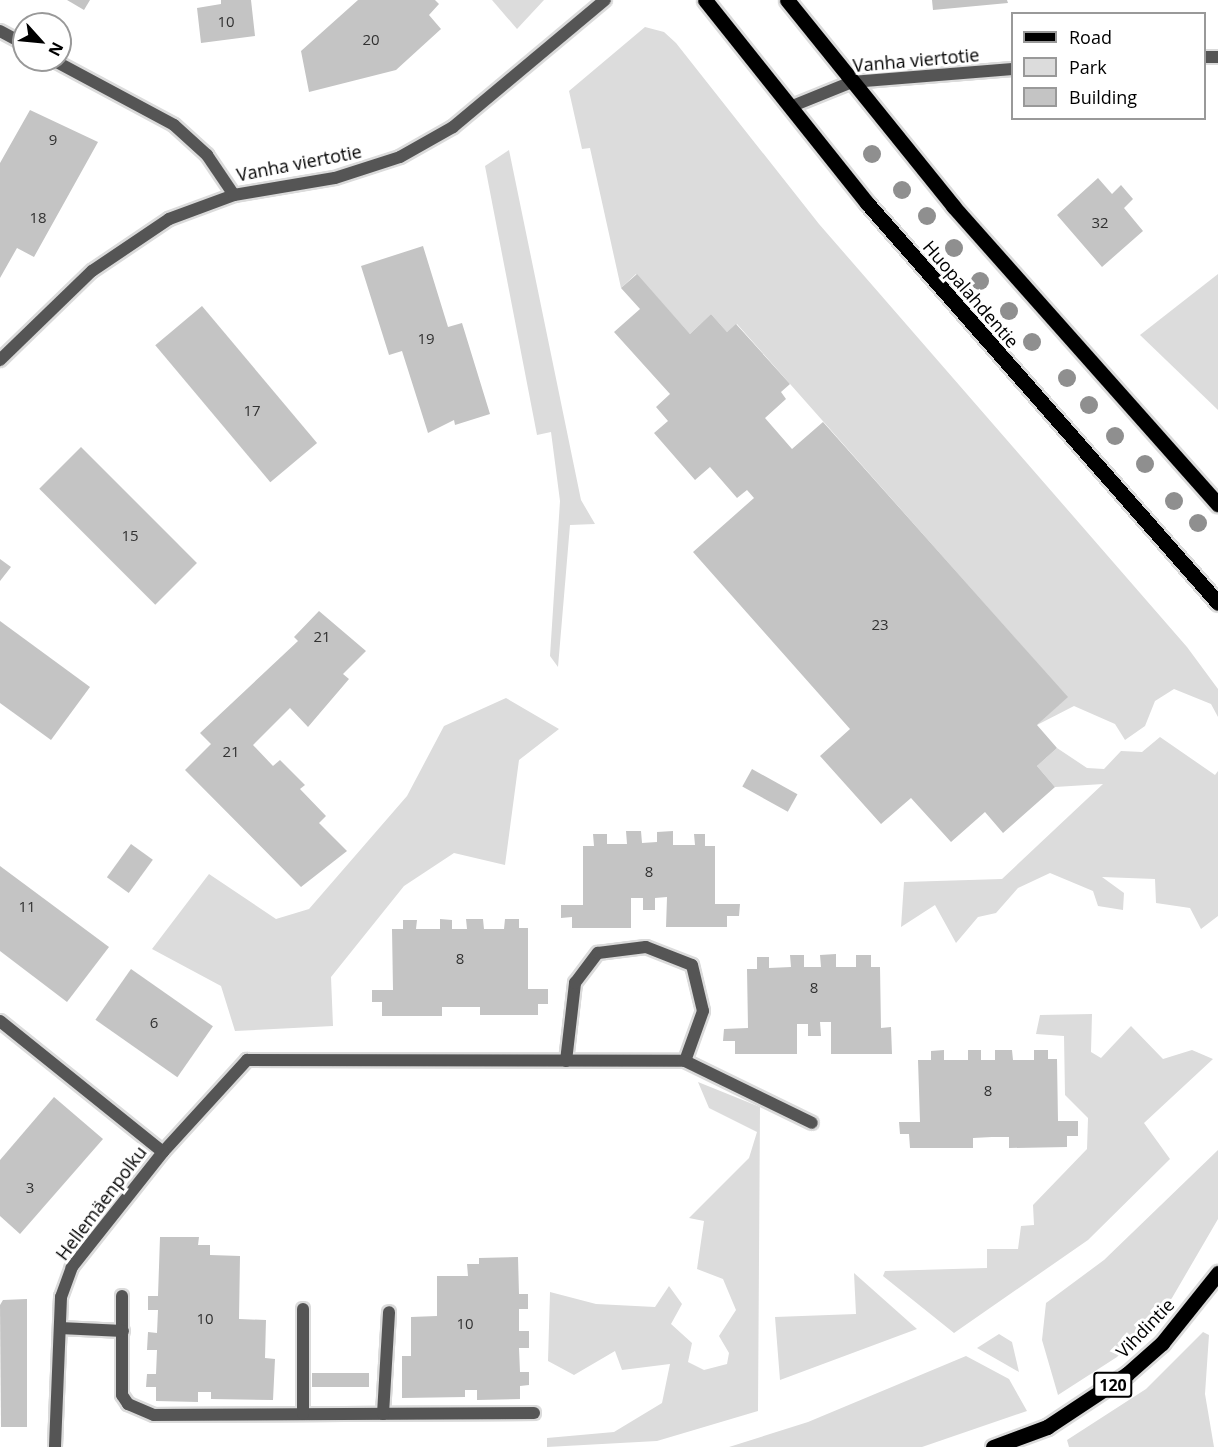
<!DOCTYPE html>
<meta charset="utf-8">
<style>
body{margin:0}
#map{position:relative;width:1218px;height:1447px;overflow:hidden;background:#fff;font-family:"Open Sans",sans-serif}
div>[style]{position:absolute}
[style*='--x']{left:calc(var(--x)*1px);top:calc(var(--y)*1px);width:calc(var(--w)*1px);rotate:calc(var(--a)*1deg)}
.green>*{inset:0;background:#dcdcdc}
.building>*{inset:0;background:#c4c4c4;transform-origin:0 0}
.roads{filter:drop-shadow(2px 0 #dbdbdb) drop-shadow(-2px 0 #dbdbdb) drop-shadow(0 2px #dbdbdb) drop-shadow(0 -2px #dbdbdb)}
.lane>*{height:12px;margin:-6px;padding:0 6px;transform-origin:6px;border-radius:6px;background:#555}
.street>*{height:12px;margin:-6px;padding:0 6px;transform-origin:6px;border-radius:6px;background:#555}
.primary>*{height:15px;margin:-7.5px;padding:0 7.5px;transform-origin:7.5px;border-radius:7.5px;background:#000}
.trees>*{width:18px;height:18px;margin:-9px;border-radius:50%;background:#8f8f8f}
span{translate:-50% -50%;white-space:nowrap;text-align:center;line-height:1.15;-webkit-text-stroke:6px #fff;paint-order:stroke}
.number-label{font-size:15px;color:#313131}
.number-label span{-webkit-text-stroke-width:0}
.shield-label span{padding:2px 4px;background:#fff;border:2px solid;border-radius:4px;-webkit-text-stroke-width:0}
.shield-label{font-size:16px;color:#000;font-weight:700}
.street-label{font-size:18px;color:#000}
.legend{position:absolute;left:1011px;top:12px;width:195px;height:108px;box-sizing:border-box;background:#fff;border:2px solid #999;margin:0;padding:8px 10px;list-style:none;font-size:18px;color:#000}
.legend li{display:flex;align-items:center;gap:12px;height:30px}
.legend b{width:30px;border:2px solid #999}
.north{position:absolute;left:12px;top:12px;width:60px;height:60px;box-sizing:border-box;background:#fff;border:2px solid #999;border-radius:50%;rotate:117deg;font-size:16px;font-weight:700;line-height:24px;text-align:center;color:#000}
.north::after{content:'';display:block;margin:auto;width:21px;height:27px;background:#000;clip-path:polygon(50% 0,100% 100%,50% 72%,0 100%)}
</style>
<div id="map">
<div class="green">
<i style="clip-path:polygon(492px 0,544px 0,517px 29px)"></i>
<i style="clip-path:polygon(645px 27px,664px 32px,676px 43px,819px 224px,1187px 647px,1218px 689px,1218px 717px,1211px 704px,1174px 689px,1155px 701px,1145px 726px,1125px 740px,1115px 724px,1074px 706px,1037px 725px,1067px 697px,737px 324px,727px 332px,711px 314px,690px 334px,636px 274px,621px 288px,590px 148px,582px 149px,569px 91px)"></i>
<i style="clip-path:polygon(509px 150px,581px 500px,595px 524px,570px 525px,558px 667px,550px 656px,560px 501px,551px 432px,537px 435px,485px 166px)"></i>
<i style="clip-path:polygon(1218px 274px,1218px 410px,1140px 335px)"></i>
<i style="clip-path:polygon(506px 698px,559px 729px,519px 760px,505px 865px,454px 853px,404px 886px,331px 977px,333px 1026px,235px 1031px,221px 986px,152px 949px,209px 874px,276px 919px,309px 909px,407px 796px,444px 726px)"></i>
<i style="clip-path:polygon(1160px 737px,1215px 775px,1218px 771px,1218px 916px,1201px 929px,1190px 908px,1156px 903px,1155px 879px,1102px 877px,1124px 893px,1123px 910px,1098px 906px,1093px 891px,1050px 873px,1018px 888px,996px 913px,978px 917px,956px 943px,935px 905px,901px 927px,904px 882px,1002px 879px,1103px 784px,1055px 787px,1037px 766px,1057px 748px,1087px 768px,1104px 769px,1121px 751px,1142px 752px)"></i>
<i style="clip-path:polygon(1092px 1014px,1091px 1052px,1101px 1058px,1131px 1026px,1163px 1059px,1192px 1050px,1213px 1059px,1144px 1123px,1170px 1159px,1088px 1240px,954px 1333px,883px 1276px,885px 1271px,987px 1268px,987px 1249px,1018px 1249px,1021px 1226px,1034px 1225px,1033px 1205px,1087px 1149px,1088px 1118px,1065px 1095px,1064px 1036px,1036px 1034px,1040px 1015px)"></i>
<i style="clip-path:polygon(698px 1082px,760px 1107px,758px 1411px,657px 1441px,547px 1447px,547px 1438px,614px 1432px,662px 1403px,670px 1364px,622px 1370px,615px 1351px,574px 1375px,548px 1361px,550px 1292px,596px 1304px,655px 1307px,669px 1286px,682px 1304px,671px 1324px,692px 1343px,688px 1362px,704px 1370px,727px 1364px,729px 1353px,719px 1336px,736px 1310px,723px 1279px,697px 1269px,704px 1221px,689px 1218px,749px 1158px,757px 1132px,709px 1108px)"></i>
<i style="clip-path:polygon(1218px 1150px,1218px 1219px,1172px 1298px,1117px 1357px,1058px 1395px,1042px 1340px,1046px 1303px,1104px 1260px)"></i>
<i style="clip-path:polygon(854px 1273px,917px 1329px,780px 1380px,775px 1317px,856px 1314px)"></i>
<i style="clip-path:polygon(1203px 1332px,1209px 1335px,1205px 1394px,1214px 1447px,1069px 1447px,1067px 1440px,1146px 1389px)"></i>
<i style="clip-path:polygon(999px 1334px,1012px 1342px,1019px 1372px,977px 1348px)"></i>
<i style="clip-path:polygon(966px 1356px,1009px 1379px,1027px 1411px,922px 1447px,729px 1447px,808px 1422px)"></i>
</div>
<div class="building">
<i style="clip-path:polygon(67px 0,90px 0,84px 10px)"></i>
<i style="clip-path:polygon(221px 0,251px 0,255px 36px,201px 43px,197px 8px,221px 4px)"></i>
<i style="clip-path:polygon(358px 0,435px 0,439px 4px,429px 15px,441px 29px,396px 70px,309px 92px,301px 51px)"></i>
<i style="clip-path:polygon(932px 0,1007px 0,1008px 3px,933px 10px)"></i>
<i style="clip-path:polygon(30px 110px,98px 142px,34px 257px,17px 248px,0 278px,0 163px)"></i>
<i style="clip-path:polygon(1098px 178px,1112px 194px,1121px 185px,1133px 199px,1124px 208px,1143px 231px,1102px 267px,1057px 215px)"></i>
<i style="clip-path:polygon(423px 246px,448px 327px,462px 323px,490px 414px,455px 425px,454px 420px,428px 433px,402px 351px,389px 355px,361px 266px)"></i>
<i style="clip-path:polygon(637px 274px,690px 334px,711px 314px,727px 332px,736px 324px,790px 384px,781px 392px,786px 399px,765px 418px,792px 449px,823px 422px,1068px 697px,1037px 725px,1057px 748px,1037px 766px,1055px 787px,1003px 833px,985px 812px,951px 842px,911px 798px,881px 824px,820px 756px,850px 729px,693px 552px,754px 498px,747px 490px,737px 498px,710px 467px,695px 480px,654px 433px,668px 421px,656px 407px,670px 394px,614px 332px,640px 309px,621px 288px)"></i>
<i style="left:202px;top:306px;width:179px;height:61px;rotate:50deg"></i>
<i style="left:81px;top:447px;width:164px;height:59px;rotate:45deg"></i>
<i style="clip-path:polygon(0 559px,11px 567px,0 581px)"></i>
<i style="clip-path:polygon(319px 611px,366px 651px,343px 674px,349px 679px,308px 727px,290px 708px,253px 745px,273px 766px,280px 760px,305px 785px,300px 789px,326px 816px,319px 823px,347px 851px,301px 887px,185px 770px,211px 744px,200px 733px,298px 641px,294px 637px)"></i>
<i style="clip-path:polygon(0 621px,90px 687px,51px 740px,0 703px)"></i>
<i style="left:752px;top:769px;width:52px;height:20px;rotate:29deg"></i>
<i style="clip-path:polygon(626px 831px,641px 831px,642px 843px,657px 842px,657px 832px,673px 831px,673px 845px,695px 845px,694px 834px,705px 834px,705px 846px,715px 846px,715px 904px,740px 904px,739px 916px,727px 916px,727px 927px,666px 927px,667px 897px,655px 898px,655px 910px,643px 910px,643px 898px,631px 898px,631px 928px,572px 928px,572px 917px,561px 918px,561px 905px,583px 905px,583px 846px,594px 846px,593px 834px,607px 834px,607px 844px,627px 844px)"></i>
<i style="left:131px;top:844px;width:27px;height:41px;rotate:36deg"></i>
<i style="clip-path:polygon(0 866px,109px 947px,67px 1002px,0 951px)"></i>
<i style="clip-path:polygon(440px 919px,452px 920px,452px 929px,467px 929px,466px 919px,483px 919px,484px 929px,504px 929px,505px 919px,519px 919px,519px 928px,528px 928px,528px 989px,548px 989px,548px 1004px,538px 1004px,538px 1015px,480px 1015px,480px 1007px,442px 1007px,442px 1016px,382px 1016px,382px 1002px,372px 1002px,372px 990px,393px 990px,392px 929px,403px 929px,403px 920px,417px 920px,416px 929px,440px 929px)"></i>
<i style="clip-path:polygon(836px 954px,836px 967px,856px 967px,856px 955px,871px 955px,871px 967px,880px 967px,881px 1028px,891px 1027px,892px 1054px,831px 1054px,831px 1022px,820px 1022px,821px 1036px,808px 1036px,808px 1024px,797px 1024px,797px 1054px,735px 1054px,735px 1041px,723px 1041px,724px 1029px,748px 1028px,747px 969px,757px 969px,757px 957px,769px 957px,769px 968px,791px 967px,790px 955px,804px 955px,804px 967px,821px 967px,820px 955px)"></i>
<i style="left:131px;top:969px;width:100px;height:62px;rotate:35deg"></i>
<i style="clip-path:polygon(944px 1050px,944px 1060px,968px 1060px,968px 1050px,981px 1050px,981px 1060px,995px 1060px,995px 1050px,1012px 1050px,1013px 1060px,1034px 1060px,1034px 1050px,1048px 1050px,1048px 1059px,1057px 1059px,1058px 1121px,1078px 1121px,1078px 1136px,1067px 1136px,1067px 1147px,1009px 1148px,1009px 1137px,992px 1137px,973px 1138px,973px 1148px,910px 1148px,909px 1134px,900px 1134px,899px 1122px,920px 1122px,918px 1060px,931px 1060px,931px 1051px)"></i>
<i style="clip-path:polygon(54px 1097px,103px 1139px,20px 1234px,0 1216px,0 1160px)"></i>
<i style="clip-path:polygon(160px 1237px,199px 1237px,198px 1245px,210px 1245px,210px 1255px,240px 1256px,239px 1319px,266px 1320px,265px 1358px,275px 1359px,273px 1400px,211px 1399px,211px 1392px,198px 1392px,198px 1402px,156px 1401px,156px 1387px,146px 1387px,147px 1374px,156px 1374px,157px 1350px,147px 1350px,148px 1332px,157px 1333px,158px 1310px,148px 1310px,148px 1296px,158px 1296px)"></i>
<i style="clip-path:polygon(518px 1257px,519px 1294px,528px 1294px,528px 1309px,519px 1309px,519px 1331px,529px 1331px,529px 1348px,519px 1348px,520px 1372px,529px 1372px,529px 1385px,520px 1386px,520px 1399px,477px 1400px,477px 1390px,465px 1390px,465px 1397px,402px 1398px,402px 1356px,411px 1356px,411px 1317px,437px 1316px,437px 1276px,468px 1276px,467px 1264px,479px 1264px,479px 1258px)"></i>
<i style="clip-path:polygon(27px 1299px,27px 1427px,1px 1427px,0 1305px,3px 1300px)"></i>
<i style="left:312px;top:1373px;width:57px;height:14px"></i>
</div>
<div class="roads">
<div class="lane">
<i style="--x:566;--y:1061;--w:79;--a:-83.4"></i>
<i style="--x:575;--y:983;--w:38;--a:-53"></i>
<i style="--x:598;--y:953;--w:48;--a:-7.1"></i>
<i style="--x:646;--y:947;--w:49;--a:21.4"></i>
<i style="--x:692;--y:965;--w:47;--a:76.6"></i>
<i style="--x:703;--y:1011;--w:53;--a:109.8"></i>
<i style="--x:163;--y:1152;--w:125;--a:-47.6"></i>
<i style="--x:247;--y:1060;--w:438;--a:0.1"></i>
<i style="--x:685;--y:1061;--w:141;--a:26"></i>
<i style="--x:122;--y:1296;--w:99;--a:90"></i>
<i style="--x:122;--y:1395;--w:11;--a:56"></i>
<i style="--x:128;--y:1404;--w:28;--a:23"></i>
<i style="--x:154;--y:1415;--w:380;--a:-0.3"></i>
<i style="--x:303;--y:1309;--w:105;--a:90"></i>
<i style="--x:60;--y:1328;--w:63;--a:2.7"></i>
<i style="--x:383;--y:1414;--w:102;--a:-86.6"></i>
</div>
<div class="street">
<i style="--x:0;--y:31;--w:27;--a:28"></i>
<i style="--x:1204;--y:57;--w:14;--a:0"></i>
<i style="--x:53;--y:60;--w:137;--a:28.2"></i>
<i style="--x:174;--y:125;--w:45;--a:42.3"></i>
<i style="--x:207;--y:155;--w:48;--a:56"></i>
<i style="--x:790;--y:107;--w:67;--a:-22"></i>
<i style="--x:852;--y:82;--w:161;--a:-4.6"></i>
<i style="--x:0;--y:360;--w:128;--a:-44.1"></i>
<i style="--x:92;--y:271;--w:93;--a:-34"></i>
<i style="--x:169;--y:219;--w:69;--a:-20.3"></i>
<i style="--x:234;--y:195;--w:102;--a:-9.6"></i>
<i style="--x:335;--y:178;--w:68;--a:-17.9"></i>
<i style="--x:400;--y:157;--w:61;--a:-29.5"></i>
<i style="--x:453;--y:127;--w:198;--a:-39.9"></i>
<i style="--x:0;--y:1021;--w:209;--a:38.8"></i>
<i style="--x:163;--y:1152;--w:147;--a:128.4"></i>
<i style="--x:72;--y:1267;--w:32;--a:110"></i>
<i style="--x:61;--y:1297;--w:150;--a:92.3"></i>
</div>
<div class="primary">
<i style="--x:705;--y:0;--w:260;--a:51.4"></i>
<i style="--x:867;--y:203;--w:532;--a:48.73"></i>
<i style="--x:787;--y:0;--w:265;--a:51.1"></i>
<i style="--x:953;--y:206;--w:399;--a:48.4"></i>
<i style="--x:993;--y:1447;--w:58;--a:-20.3"></i>
<i style="--x:1047;--y:1427;--w:96;--a:-33.5"></i>
<i style="--x:1127;--y:1374;--w:47;--a:-41.5"></i>
<i style="--x:1162;--y:1343;--w:90;--a:-51.3"></i>
</div>
</div>
<div class="trees">
<i style="left:872px;top:154px"></i>
<i style="left:902px;top:190px"></i>
<i style="left:927px;top:216px"></i>
<i style="left:954px;top:248px"></i>
<i style="left:980px;top:281px"></i>
<i style="left:1009px;top:311px"></i>
<i style="left:1032px;top:342px"></i>
<i style="left:1067px;top:378px"></i>
<i style="left:1089px;top:405px"></i>
<i style="left:1115px;top:436px"></i>
<i style="left:1145px;top:464px"></i>
<i style="left:1174px;top:501px"></i>
<i style="left:1198px;top:523px"></i>
</div>
<div class="number-label">
<span style="left:226px;top:22px">10</span>
<span style="left:371px;top:40px">20</span>
<span style="left:53px;top:140px">9</span>
<span style="left:38px;top:218px">18</span>
<span style="left:1100px;top:223px">32</span>
<span style="left:426px;top:339px">19</span>
<span style="left:252px;top:411px">17</span>
<span style="left:130px;top:536px">15</span>
<span style="left:880px;top:625px">23</span>
<span style="left:322px;top:637px">21</span>
<span style="left:231px;top:752px">21</span>
<span style="left:649px;top:872px">8</span>
<span style="left:27px;top:907px">11</span>
<span style="left:460px;top:959px">8</span>
<span style="left:814px;top:988px">8</span>
<span style="left:154px;top:1023px">6</span>
<span style="left:988px;top:1091px">8</span>
<span style="left:30px;top:1188px">3</span>
<span style="left:205px;top:1319px">10</span>
<span style="left:465px;top:1324px">10</span>
</div>
<div class="shield-label">
<span style="left:1113px;top:1385px">120</span>
</div>
<div class="street-label">
<span style="left:916px;top:60px;rotate:-5deg">Vanha viertotie</span>
<span style="left:299px;top:163px;rotate:-11deg">Vanha viertotie</span>
<span style="left:971px;top:294px;rotate:49deg">Huopalahdentie</span>
<span style="left:101px;top:1203px;rotate:-53deg">Hellemäenpolku</span>
<span style="left:1145px;top:1328px;rotate:-46deg">Vihdintie</span>
</div>
<ul class="legend">
<li><b style="height:8px;background:#000"></b>Road</li>
<li><b style="height:16px;background:#dcdcdc"></b>Park</li>
<li><b style="height:16px;background:#c4c4c4"></b>Building</li>
</ul>
<div class="north">N</div>
</div>
